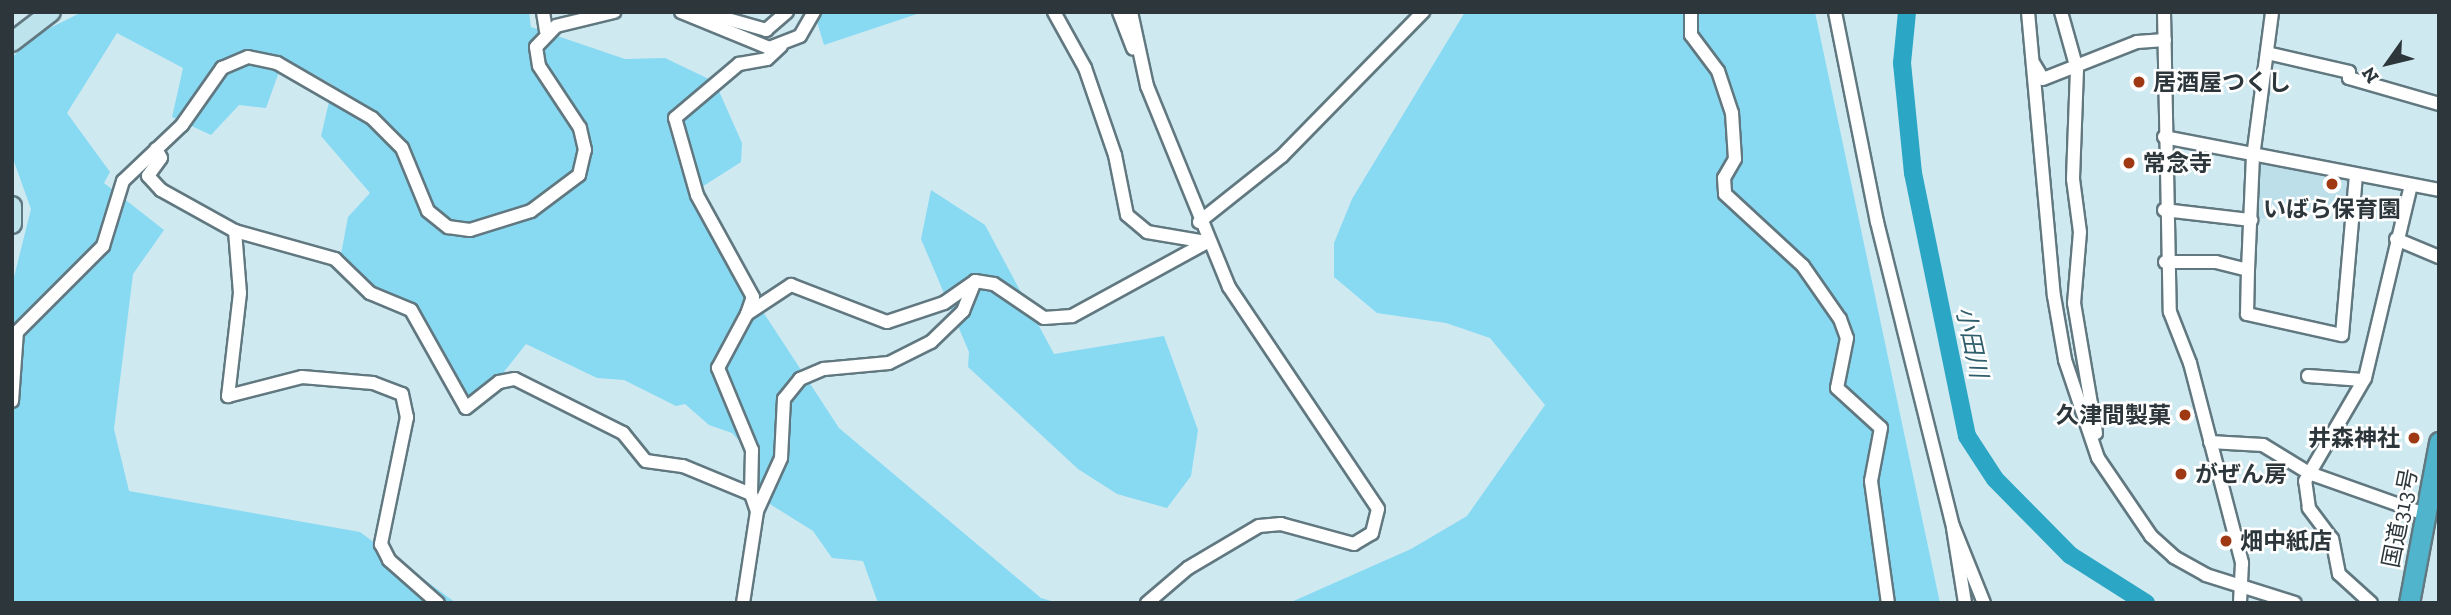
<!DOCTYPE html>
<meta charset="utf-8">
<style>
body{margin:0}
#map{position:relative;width:2451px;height:615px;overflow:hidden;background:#cfe9f1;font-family:"Zilla Slab","Noto Sans JP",serif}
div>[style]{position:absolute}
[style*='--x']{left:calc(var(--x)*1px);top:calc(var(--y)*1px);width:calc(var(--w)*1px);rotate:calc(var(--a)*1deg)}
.built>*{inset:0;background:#bcdfe9}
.green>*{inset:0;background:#88daf3}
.stream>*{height:2.5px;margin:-1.25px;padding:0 1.25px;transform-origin:1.25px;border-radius:1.25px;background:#2ba6c4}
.river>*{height:18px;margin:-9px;padding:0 9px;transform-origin:9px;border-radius:9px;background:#2ba6c4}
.roads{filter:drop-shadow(2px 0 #617880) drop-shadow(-2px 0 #617880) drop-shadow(0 2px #617880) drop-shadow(0 -2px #617880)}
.minor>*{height:12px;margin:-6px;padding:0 6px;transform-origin:6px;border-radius:6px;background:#fff}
.secondary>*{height:18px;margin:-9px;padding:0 9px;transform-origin:9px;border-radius:9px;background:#bde3ec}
.trunk>*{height:19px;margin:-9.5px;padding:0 9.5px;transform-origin:9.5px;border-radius:9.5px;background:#50b4cc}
.dots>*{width:19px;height:19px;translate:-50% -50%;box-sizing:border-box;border:4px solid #fff;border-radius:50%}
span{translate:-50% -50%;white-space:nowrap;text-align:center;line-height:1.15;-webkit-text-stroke:5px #fff;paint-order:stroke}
.poi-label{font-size:23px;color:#2d373b;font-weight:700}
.left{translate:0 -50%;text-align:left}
.right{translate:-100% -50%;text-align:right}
.street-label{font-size:23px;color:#2d373b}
.water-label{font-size:24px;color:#2e5e6b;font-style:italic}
.frame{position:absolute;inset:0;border:14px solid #2d373b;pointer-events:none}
.north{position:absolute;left:2353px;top:28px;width:70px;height:70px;-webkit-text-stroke:5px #fff;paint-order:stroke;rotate:236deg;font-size:19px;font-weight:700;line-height:28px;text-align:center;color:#2d373b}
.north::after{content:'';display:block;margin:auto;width:24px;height:32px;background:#2d373b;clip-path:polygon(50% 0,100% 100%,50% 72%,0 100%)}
</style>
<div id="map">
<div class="built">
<i style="clip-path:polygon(2260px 163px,2353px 179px,2350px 213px,2282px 208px,2280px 219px,2253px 218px)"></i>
</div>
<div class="green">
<i style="clip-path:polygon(82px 12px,529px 12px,531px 27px,625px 59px,665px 58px,715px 82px,742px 143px,741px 162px,694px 192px,714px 237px,839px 428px,1041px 598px,1058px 603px,878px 603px,863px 561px,832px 558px,813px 531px,757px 496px,757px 460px,732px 433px,709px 425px,685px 404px,676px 406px,624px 380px,597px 378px,526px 344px,503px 373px,466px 399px,416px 307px,369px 288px,341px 254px,348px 217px,370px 193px,321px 136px,333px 85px,284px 58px,266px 108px,239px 105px,211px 135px,172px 117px,183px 68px,117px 33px,67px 113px,110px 172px,104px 183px,164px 230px,133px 274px,114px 429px,129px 491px,360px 532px,456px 603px,12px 603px,12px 285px,31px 209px,12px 156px,12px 58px,30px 38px)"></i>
<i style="clip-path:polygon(814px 12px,923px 12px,824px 45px)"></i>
<i style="clip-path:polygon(1465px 12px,1815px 12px,1940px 603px,1289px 603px,1411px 549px,1467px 516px,1545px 405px,1490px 338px,1446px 323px,1377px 313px,1334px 277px,1334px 243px,1352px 199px)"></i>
<i style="clip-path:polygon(931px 190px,985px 225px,1054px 354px,1164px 336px,1198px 430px,1191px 476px,1167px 508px,1117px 494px,1078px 469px,968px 367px,969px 352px,921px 239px)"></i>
</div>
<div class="stream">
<i style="--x:12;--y:13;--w:1;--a:-45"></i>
</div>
<div class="river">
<i style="--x:1907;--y:12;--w:51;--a:95.6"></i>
<i style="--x:1902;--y:63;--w:111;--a:84.3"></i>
<i style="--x:1913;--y:173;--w:268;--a:78.4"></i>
<i style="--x:1967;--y:436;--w:51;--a:56.9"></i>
<i style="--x:1995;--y:479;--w:107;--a:45.4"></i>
<i style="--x:2070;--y:555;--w:90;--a:32.3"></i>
</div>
<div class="roads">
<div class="minor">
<i style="--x:543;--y:12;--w:19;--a:81"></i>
<i style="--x:681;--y:12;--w:95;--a:22.2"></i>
<i style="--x:769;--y:48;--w:33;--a:-21"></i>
<i style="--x:800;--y:36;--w:28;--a:-60"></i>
<i style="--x:703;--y:12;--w:66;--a:15.9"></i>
<i style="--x:766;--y:30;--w:28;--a:-41"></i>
<i style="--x:1054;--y:12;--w:64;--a:61"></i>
<i style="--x:1085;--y:68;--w:92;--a:71"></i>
<i style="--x:1115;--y:155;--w:61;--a:78.7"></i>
<i style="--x:1127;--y:215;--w:26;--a:40"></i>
<i style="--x:1147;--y:232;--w:61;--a:9.5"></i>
<i style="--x:1119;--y:12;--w:39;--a:69"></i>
<i style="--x:1131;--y:12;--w:76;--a:77.8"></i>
<i style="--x:1147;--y:86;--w:217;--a:67.8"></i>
<i style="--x:1229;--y:287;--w:267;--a:56.1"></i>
<i style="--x:1378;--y:509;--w:25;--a:104"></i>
<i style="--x:1372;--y:533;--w:21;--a:149"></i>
<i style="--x:1354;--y:544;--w:76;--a:-164.7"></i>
<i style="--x:1281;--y:524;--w:22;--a:175"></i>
<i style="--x:1259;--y:526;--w:82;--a:149.4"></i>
<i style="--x:1188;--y:568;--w:54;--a:139.5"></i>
<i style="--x:1691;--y:12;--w:23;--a:90"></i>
<i style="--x:1691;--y:35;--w:45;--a:53.1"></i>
<i style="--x:1718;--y:71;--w:44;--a:71.6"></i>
<i style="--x:1732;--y:113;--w:46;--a:86.3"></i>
<i style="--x:1735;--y:159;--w:22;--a:120"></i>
<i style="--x:1724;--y:178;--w:16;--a:86"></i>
<i style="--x:1725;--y:194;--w:106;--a:42.7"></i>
<i style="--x:1803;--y:266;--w:65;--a:55.1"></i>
<i style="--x:1840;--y:319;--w:20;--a:70"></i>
<i style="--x:1847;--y:338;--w:51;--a:101.3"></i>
<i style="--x:1837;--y:388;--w:59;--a:42.3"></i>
<i style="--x:1881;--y:428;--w:54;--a:100.7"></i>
<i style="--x:1871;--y:481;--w:123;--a:82.1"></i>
<i style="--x:1835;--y:12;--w:214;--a:78.7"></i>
<i style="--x:1877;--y:222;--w:313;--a:76"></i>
<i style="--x:1953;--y:526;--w:83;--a:68.1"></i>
<i style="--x:2028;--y:12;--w:285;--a:84.8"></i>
<i style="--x:2054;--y:296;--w:65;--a:80.2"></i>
<i style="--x:2065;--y:360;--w:103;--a:71.4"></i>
<i style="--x:2098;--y:458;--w:94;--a:55.8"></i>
<i style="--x:2151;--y:536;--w:31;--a:42"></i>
<i style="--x:2174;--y:557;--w:37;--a:29"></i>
<i style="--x:2206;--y:575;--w:93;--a:17.5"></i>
<i style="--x:2061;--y:12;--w:59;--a:74.3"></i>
<i style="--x:2077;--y:69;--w:110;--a:92.1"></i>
<i style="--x:2073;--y:179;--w:53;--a:82.5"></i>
<i style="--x:2080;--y:232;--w:71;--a:94.8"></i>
<i style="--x:2074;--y:303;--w:132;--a:80.4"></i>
<i style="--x:2164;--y:12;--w:300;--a:88.9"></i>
<i style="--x:2170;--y:312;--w:55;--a:68.6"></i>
<i style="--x:2190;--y:363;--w:207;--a:75.4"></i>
<i style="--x:2242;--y:563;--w:40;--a:92.9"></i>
<i style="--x:2267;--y:53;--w:84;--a:13"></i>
<i style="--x:2349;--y:72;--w:6;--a:90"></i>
<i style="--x:2349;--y:78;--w:94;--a:16.1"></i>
<i style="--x:2034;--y:64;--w:17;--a:59"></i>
<i style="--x:2043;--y:79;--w:101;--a:-21.5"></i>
<i style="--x:2137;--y:42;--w:28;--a:-4"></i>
<i style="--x:2164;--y:137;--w:280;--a:10.9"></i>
<i style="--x:156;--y:149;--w:10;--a:61"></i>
<i style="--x:161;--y:158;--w:22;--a:126"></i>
<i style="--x:148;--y:176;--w:19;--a:47"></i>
<i style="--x:161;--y:190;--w:85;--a:29"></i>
<i style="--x:235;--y:231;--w:104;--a:15.6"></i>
<i style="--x:335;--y:259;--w:49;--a:44.2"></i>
<i style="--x:370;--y:293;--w:44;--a:22.5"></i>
<i style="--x:411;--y:310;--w:112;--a:60.7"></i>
<i style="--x:466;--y:408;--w:42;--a:-38.2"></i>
<i style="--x:499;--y:382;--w:16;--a:-11"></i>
<i style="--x:515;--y:379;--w:121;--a:26.6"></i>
<i style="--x:623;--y:433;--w:36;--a:51"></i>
<i style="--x:646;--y:461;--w:37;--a:8"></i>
<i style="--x:683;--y:466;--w:74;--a:22.4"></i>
<i style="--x:751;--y:494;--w:18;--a:71"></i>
<i style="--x:2164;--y:210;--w:88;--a:6.6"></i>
<i style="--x:1199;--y:222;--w:106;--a:-38.5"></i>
<i style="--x:1282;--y:156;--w:202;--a:-45.6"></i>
<i style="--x:235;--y:231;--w:62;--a:85.4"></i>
<i style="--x:240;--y:293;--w:104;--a:96.6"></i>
<i style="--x:228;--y:396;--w:76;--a:-14.4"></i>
<i style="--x:302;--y:377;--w:71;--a:4.8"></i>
<i style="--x:373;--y:383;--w:31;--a:21"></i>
<i style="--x:402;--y:394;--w:24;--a:78"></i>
<i style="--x:407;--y:417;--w:130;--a:101.6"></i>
<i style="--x:381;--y:544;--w:18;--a:63"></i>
<i style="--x:389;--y:560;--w:65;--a:41.3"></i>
<i style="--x:2396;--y:239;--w:47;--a:22.7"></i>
<i style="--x:2165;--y:262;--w:51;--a:0"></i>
<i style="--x:2216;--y:262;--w:33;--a:14"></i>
<i style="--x:2248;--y:270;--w:113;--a:-87.5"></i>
<i style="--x:2253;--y:157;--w:146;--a:-82.5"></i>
<i style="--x:2248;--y:270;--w:44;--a:91.3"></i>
<i style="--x:2247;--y:314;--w:97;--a:12.5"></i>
<i style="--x:2342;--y:335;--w:160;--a:-85"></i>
<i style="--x:747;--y:314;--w:18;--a:-71"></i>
<i style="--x:753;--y:297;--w:116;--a:-118.8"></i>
<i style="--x:697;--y:195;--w:80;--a:-105.9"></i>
<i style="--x:675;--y:118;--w:84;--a:-40.2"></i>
<i style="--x:739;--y:64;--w:28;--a:-10"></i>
<i style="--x:767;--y:59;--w:19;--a:-43"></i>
<i style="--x:2308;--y:376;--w:55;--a:4.2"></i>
<i style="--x:12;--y:401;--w:69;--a:-85.9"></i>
<i style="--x:17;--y:332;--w:122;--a:-45"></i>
<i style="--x:103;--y:246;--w:68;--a:-72.9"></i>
<i style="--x:123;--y:181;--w:81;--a:-43.5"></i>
<i style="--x:182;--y:125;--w:70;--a:-54.9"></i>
<i style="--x:222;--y:68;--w:28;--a:-23"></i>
<i style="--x:248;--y:57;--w:30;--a:12"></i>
<i style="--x:277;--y:63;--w:110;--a:30.1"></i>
<i style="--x:372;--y:118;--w:42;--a:45"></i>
<i style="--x:402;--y:148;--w:68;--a:67.6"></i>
<i style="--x:428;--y:211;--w:26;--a:39"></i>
<i style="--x:448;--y:227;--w:22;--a:8"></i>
<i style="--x:470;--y:230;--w:64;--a:-17.3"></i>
<i style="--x:531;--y:211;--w:60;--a:-36.9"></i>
<i style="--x:579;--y:175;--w:26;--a:-77"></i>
<i style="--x:585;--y:150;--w:23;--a:-103"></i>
<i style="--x:580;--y:128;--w:74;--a:-123.5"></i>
<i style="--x:539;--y:66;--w:19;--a:-99"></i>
<i style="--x:536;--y:47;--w:29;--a:-46"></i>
<i style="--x:556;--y:26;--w:60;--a:-13.6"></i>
<i style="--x:2210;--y:442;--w:53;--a:3.2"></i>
<i style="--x:2263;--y:445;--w:54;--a:31.3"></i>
<i style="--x:2309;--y:473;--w:123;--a:19.5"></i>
<i style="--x:751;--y:494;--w:44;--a:-88.7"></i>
<i style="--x:752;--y:450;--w:89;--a:-112.5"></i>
<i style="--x:718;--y:368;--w:61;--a:-61.8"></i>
<i style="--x:747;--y:314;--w:53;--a:-33.4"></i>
<i style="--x:791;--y:285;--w:103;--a:21.1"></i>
<i style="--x:887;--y:322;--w:60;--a:-18.4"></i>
<i style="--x:944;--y:303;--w:38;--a:-35"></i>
<i style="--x:1953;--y:528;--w:76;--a:80.9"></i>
<i style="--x:743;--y:603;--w:93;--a:-81.3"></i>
<i style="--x:757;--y:511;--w:58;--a:-65.6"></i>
<i style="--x:781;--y:458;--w:59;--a:-87.1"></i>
<i style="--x:784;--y:399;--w:26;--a:-51"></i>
<i style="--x:800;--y:379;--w:26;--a:-23"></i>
<i style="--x:824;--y:369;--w:65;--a:-5.3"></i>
<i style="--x:889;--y:363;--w:47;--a:-26.6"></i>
<i style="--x:931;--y:342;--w:45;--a:-44.1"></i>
<i style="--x:963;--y:311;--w:32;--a:-68"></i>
<i style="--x:975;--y:281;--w:19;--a:9"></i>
<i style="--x:994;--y:284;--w:60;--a:34.2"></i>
<i style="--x:1044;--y:318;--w:28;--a:-4"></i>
<i style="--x:1072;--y:316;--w:154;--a:-28.7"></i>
<i style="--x:2371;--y:603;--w:43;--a:-137.8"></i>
<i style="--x:2339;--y:574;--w:36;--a:-101"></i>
<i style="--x:2332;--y:539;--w:39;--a:-127"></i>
<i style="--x:2309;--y:508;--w:27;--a:-98"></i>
<i style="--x:2305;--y:481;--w:119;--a:-59.8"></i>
<i style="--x:2365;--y:378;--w:198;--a:-76.6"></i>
</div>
<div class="secondary">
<i style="--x:12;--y:42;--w:49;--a:-37.6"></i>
<i style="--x:12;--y:206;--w:18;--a:90"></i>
</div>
<div class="trunk">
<i style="--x:2409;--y:603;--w:164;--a:-79.4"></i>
</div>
</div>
<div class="dots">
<i style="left:2139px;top:82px;background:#9f3913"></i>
<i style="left:2129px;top:163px;background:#9f3913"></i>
<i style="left:2332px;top:184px;background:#9f3913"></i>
<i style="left:2185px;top:415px;background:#9f3913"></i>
<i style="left:2414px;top:438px;background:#9f3913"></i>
<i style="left:2181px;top:474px;background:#9f3913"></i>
<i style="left:2226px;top:541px;background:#9f3913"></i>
</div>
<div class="poi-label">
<span class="left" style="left:2153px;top:82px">居酒屋つくし</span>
<span class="left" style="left:2143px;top:163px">常念寺</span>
<span style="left:2332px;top:209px">いばら保育園</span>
<span class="right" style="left:2171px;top:415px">久津間製菓</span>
<span class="right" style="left:2400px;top:438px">井森神社</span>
<span class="left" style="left:2195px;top:474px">がぜん房</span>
<span class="left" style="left:2240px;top:541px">畑中紙店</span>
</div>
<div class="street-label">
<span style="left:2400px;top:518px;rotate:-79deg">国道313号</span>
</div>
<div class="water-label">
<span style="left:1972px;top:342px;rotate:78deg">小田川</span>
</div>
<div class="frame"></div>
<div class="north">N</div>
</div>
